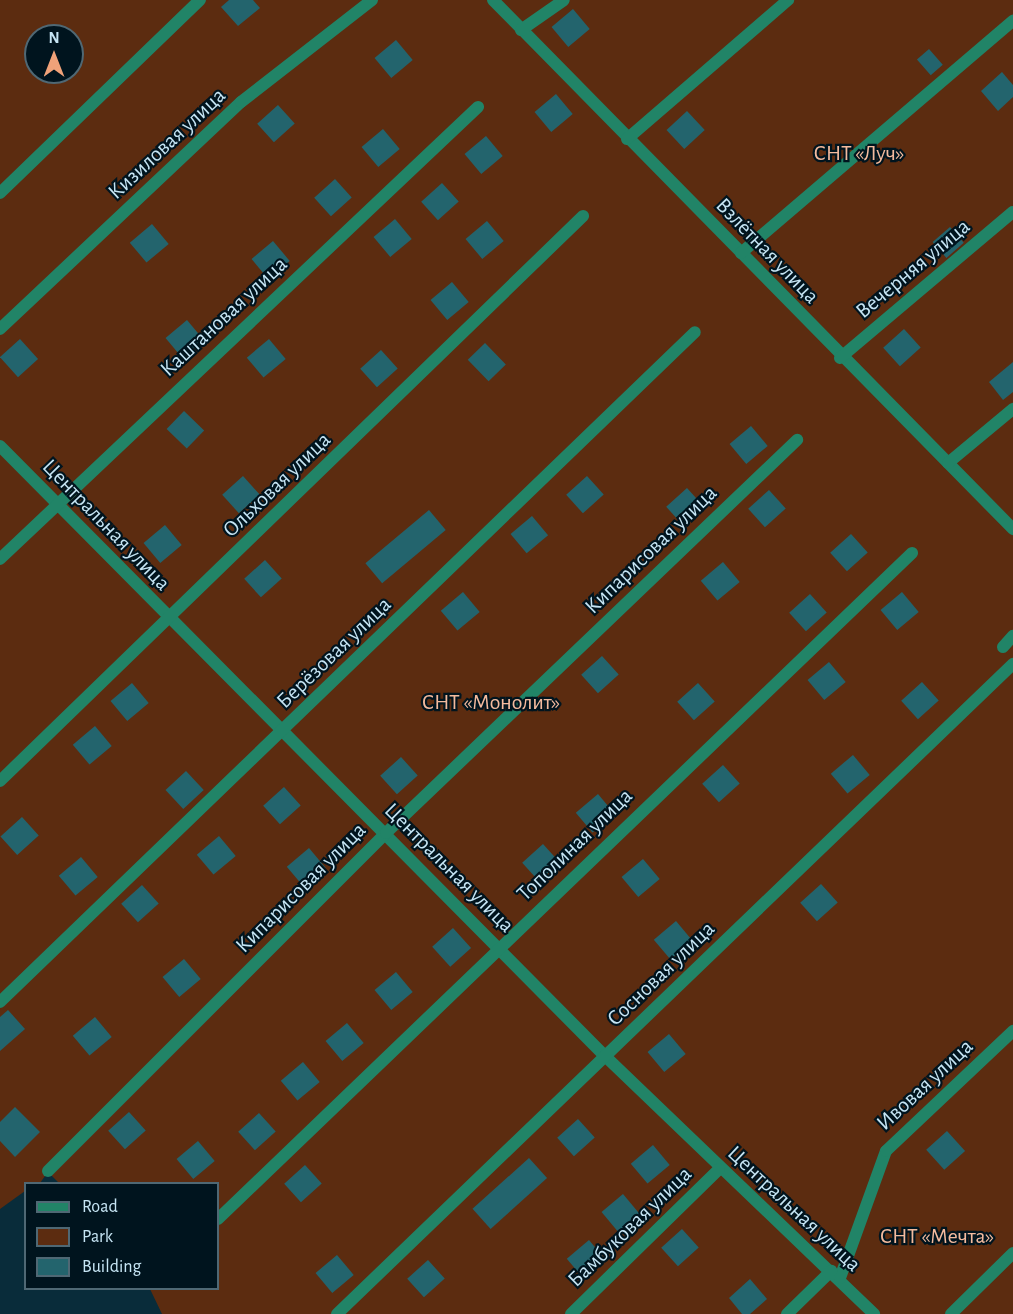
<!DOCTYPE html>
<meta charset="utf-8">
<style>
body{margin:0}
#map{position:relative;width:1013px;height:1314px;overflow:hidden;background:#092c3a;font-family:"Alegreya Sans",sans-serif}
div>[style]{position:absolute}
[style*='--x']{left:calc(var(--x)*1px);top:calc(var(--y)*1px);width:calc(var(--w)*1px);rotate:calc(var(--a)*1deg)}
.green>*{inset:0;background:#5c2c10}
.building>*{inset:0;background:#23646d;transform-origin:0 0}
.minor>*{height:12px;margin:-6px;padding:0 6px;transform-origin:6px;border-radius:6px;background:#218467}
span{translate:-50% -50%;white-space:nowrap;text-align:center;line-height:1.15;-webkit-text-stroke:4.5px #00141e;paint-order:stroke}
.street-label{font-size:22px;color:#c6e5f4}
.park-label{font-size:22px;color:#f4bb9e}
.legend{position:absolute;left:24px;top:1182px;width:195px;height:108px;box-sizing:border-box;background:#00141e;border:2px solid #4f6874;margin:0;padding:8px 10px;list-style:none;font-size:18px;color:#c6e5f4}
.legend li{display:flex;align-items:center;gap:12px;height:30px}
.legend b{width:30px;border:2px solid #4f6874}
.north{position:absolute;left:24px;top:24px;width:60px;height:60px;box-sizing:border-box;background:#00141e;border:2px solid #4f6874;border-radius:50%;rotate:0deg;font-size:16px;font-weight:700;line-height:24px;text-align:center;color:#c6e5f4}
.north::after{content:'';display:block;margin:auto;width:21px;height:27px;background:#f0a279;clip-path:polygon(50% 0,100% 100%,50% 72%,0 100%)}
</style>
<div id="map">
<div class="green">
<i style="clip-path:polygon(evenodd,0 0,1013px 0,1013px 1314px,162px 1314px,150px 1289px,218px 1288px,218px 1184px,59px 1183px,48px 1172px,40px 1183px,26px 1184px,25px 1191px,0 1209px,0 0,36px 36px,72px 36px,72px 72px,36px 72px,36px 36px)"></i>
</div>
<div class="building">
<i style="clip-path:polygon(229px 0,253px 0,260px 8px,238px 26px,221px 7px)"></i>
<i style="left:573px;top:9px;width:26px;height:28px;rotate:50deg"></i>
<i style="left:396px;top:40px;width:26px;height:28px;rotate:50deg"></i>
<i style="left:929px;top:49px;width:21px;height:16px;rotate:49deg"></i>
<i style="clip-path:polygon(1002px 72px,1013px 85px,1013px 97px,998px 111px,981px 91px)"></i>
<i style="left:556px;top:94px;width:26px;height:28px;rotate:50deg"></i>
<i style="left:278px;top:105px;width:25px;height:28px;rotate:48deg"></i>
<i style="left:687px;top:111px;width:26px;height:28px;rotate:47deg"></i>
<i style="left:383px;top:129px;width:26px;height:28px;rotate:50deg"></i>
<i style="left:486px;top:136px;width:26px;height:28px;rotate:50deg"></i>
<i style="left:335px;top:179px;width:25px;height:28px;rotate:48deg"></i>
<i style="left:442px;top:183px;width:25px;height:28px;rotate:48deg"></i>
<i style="left:395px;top:219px;width:26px;height:28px;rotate:50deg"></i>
<i style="left:487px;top:221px;width:26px;height:28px;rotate:50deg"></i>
<i style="left:152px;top:224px;width:26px;height:29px;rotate:50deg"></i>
<i style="left:950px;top:227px;width:21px;height:23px;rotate:49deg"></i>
<i style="left:273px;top:241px;width:26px;height:28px;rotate:50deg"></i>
<i style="left:452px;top:282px;width:26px;height:28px;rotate:50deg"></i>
<i style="left:187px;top:320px;width:26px;height:28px;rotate:50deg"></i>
<i style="left:904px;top:329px;width:25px;height:28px;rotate:48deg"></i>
<i style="left:20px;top:339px;width:27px;height:27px;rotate:48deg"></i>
<i style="left:269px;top:339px;width:26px;height:29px;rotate:50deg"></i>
<i style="left:485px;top:343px;width:30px;height:24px;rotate:46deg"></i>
<i style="left:381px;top:350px;width:25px;height:28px;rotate:48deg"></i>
<i style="clip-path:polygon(1013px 362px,1013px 392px,1003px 400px,989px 382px)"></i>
<i style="left:184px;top:411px;width:28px;height:25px;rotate:44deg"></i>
<i style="left:751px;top:426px;width:26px;height:28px;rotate:50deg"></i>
<i style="left:243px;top:476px;width:25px;height:28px;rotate:48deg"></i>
<i style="left:587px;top:476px;width:25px;height:28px;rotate:48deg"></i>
<i style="left:687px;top:488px;width:27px;height:28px;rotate:48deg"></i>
<i style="left:769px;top:490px;width:25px;height:28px;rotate:48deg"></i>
<i style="left:429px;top:510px;width:26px;height:83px;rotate:50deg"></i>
<i style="left:532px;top:516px;width:25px;height:28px;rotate:50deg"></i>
<i style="left:165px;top:525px;width:26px;height:28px;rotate:50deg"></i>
<i style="left:851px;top:534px;width:25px;height:28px;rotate:48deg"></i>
<i style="left:265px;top:560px;width:25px;height:28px;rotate:48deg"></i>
<i style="left:723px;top:562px;width:26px;height:29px;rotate:50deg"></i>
<i style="left:463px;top:592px;width:26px;height:29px;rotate:50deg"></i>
<i style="left:902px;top:592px;width:26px;height:28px;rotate:50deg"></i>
<i style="left:810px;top:594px;width:25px;height:28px;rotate:48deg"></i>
<i style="left:602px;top:656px;width:25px;height:28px;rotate:48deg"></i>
<i style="left:829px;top:662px;width:26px;height:28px;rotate:50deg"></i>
<i style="left:922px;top:682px;width:25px;height:28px;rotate:48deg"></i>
<i style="left:132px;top:683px;width:26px;height:28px;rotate:50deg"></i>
<i style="left:698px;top:683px;width:25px;height:28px;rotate:48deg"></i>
<i style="left:95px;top:726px;width:26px;height:29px;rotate:50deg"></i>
<i style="left:853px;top:755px;width:26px;height:29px;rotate:50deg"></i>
<i style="left:401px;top:757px;width:25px;height:28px;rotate:48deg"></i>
<i style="left:723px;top:765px;width:25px;height:28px;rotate:48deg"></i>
<i style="left:186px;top:771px;width:26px;height:28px;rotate:47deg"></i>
<i style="left:284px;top:787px;width:25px;height:28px;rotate:48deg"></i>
<i style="left:598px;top:794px;width:26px;height:29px;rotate:50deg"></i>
<i style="left:22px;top:817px;width:25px;height:29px;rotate:48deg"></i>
<i style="left:219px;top:836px;width:26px;height:29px;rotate:50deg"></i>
<i style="left:543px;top:844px;width:25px;height:28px;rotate:48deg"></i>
<i style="left:309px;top:848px;width:26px;height:29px;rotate:50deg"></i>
<i style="left:81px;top:857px;width:26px;height:29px;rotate:50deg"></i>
<i style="left:643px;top:859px;width:26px;height:28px;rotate:50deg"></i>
<i style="left:821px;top:884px;width:25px;height:28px;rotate:48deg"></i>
<i style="left:142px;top:885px;width:25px;height:28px;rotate:48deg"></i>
<i style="left:676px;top:921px;width:26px;height:29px;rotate:50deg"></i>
<i style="left:453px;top:928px;width:27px;height:28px;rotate:48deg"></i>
<i style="left:184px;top:959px;width:26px;height:28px;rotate:50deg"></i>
<i style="left:396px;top:972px;width:26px;height:28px;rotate:50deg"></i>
<i style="clip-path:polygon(8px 1010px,25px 1029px,0 1051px,0 1017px)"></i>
<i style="left:95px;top:1017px;width:26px;height:29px;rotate:50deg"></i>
<i style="left:347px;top:1023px;width:26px;height:28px;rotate:50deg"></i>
<i style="left:669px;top:1034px;width:26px;height:28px;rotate:50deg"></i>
<i style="left:303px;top:1062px;width:26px;height:29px;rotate:50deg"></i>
<i style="clip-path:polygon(15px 1107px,40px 1132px,15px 1157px,0 1141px,0 1122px)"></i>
<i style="left:129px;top:1112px;width:25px;height:28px;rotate:48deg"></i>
<i style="left:259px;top:1113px;width:25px;height:28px;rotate:48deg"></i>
<i style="left:578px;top:1119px;width:25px;height:28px;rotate:48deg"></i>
<i style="left:947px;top:1131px;width:27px;height:28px;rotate:48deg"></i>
<i style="left:198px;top:1141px;width:26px;height:28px;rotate:50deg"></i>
<i style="left:653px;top:1145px;width:26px;height:29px;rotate:50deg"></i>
<i style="left:529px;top:1158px;width:27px;height:76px;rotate:48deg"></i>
<i style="left:305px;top:1165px;width:25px;height:28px;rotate:48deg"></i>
<i style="left:623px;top:1194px;width:26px;height:28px;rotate:50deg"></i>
<i style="left:682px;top:1229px;width:25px;height:28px;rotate:48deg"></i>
<i style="left:589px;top:1240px;width:26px;height:29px;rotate:50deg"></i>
<i style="left:337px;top:1255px;width:26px;height:28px;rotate:50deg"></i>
<i style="left:428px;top:1260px;width:25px;height:28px;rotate:48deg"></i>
<i style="clip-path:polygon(750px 1279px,767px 1299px,750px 1314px,742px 1314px,729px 1298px)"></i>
</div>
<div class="minor">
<i style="--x:493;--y:0;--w:742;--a:45.49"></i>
<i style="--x:521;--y:30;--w:52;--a:-34.9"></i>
<i style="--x:627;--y:139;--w:213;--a:-40.8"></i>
<i style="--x:0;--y:193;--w:278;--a:-44"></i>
<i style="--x:741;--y:253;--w:358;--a:-40.5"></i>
<i style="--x:0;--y:329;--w:331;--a:-43.3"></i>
<i style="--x:241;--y:102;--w:166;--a:-37.9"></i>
<i style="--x:840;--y:358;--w:226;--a:-40.2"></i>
<i style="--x:0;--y:446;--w:859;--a:45.24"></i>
<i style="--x:605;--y:1056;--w:373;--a:43.8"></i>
<i style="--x:948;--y:463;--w:85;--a:-39.7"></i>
<i style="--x:0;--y:559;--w:658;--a:-43.4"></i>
<i style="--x:1003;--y:647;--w:15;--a:-48"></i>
<i style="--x:0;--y:781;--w:812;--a:-44.1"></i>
<i style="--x:0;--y:1002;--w:965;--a:-43.95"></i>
<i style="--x:48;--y:1171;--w:478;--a:-45"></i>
<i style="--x:386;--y:833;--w:569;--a:-43.72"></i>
<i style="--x:218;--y:1219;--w:962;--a:-43.82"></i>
<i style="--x:840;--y:1278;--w:135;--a:-70.1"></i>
<i style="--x:886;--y:1151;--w:175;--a:-43.4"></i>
<i style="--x:337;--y:1314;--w:938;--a:-43.88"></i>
<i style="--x:571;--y:1314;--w:207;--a:-44.4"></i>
<i style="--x:787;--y:1314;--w:62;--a:-44.3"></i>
<i style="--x:951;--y:1314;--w:87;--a:-44.5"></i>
</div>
<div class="street-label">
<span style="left:167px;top:144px;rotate:-43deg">Кизиловая улица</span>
<span style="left:767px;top:251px;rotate:46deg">Взлётная улица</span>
<span style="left:913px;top:269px;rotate:-40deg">Вечерняя улица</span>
<span style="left:224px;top:317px;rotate:-43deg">Каштановая улица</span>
<span style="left:277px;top:485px;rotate:-44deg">Ольховая улица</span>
<span style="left:106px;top:525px;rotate:46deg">Центральная улица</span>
<span style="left:651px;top:550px;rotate:-44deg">Кипарисовая улица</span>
<span style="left:334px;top:653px;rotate:-44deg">Берёзовая улица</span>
<span style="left:575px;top:845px;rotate:-44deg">Тополиная улица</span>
<span style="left:449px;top:868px;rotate:45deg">Центральная улица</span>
<span style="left:301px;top:888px;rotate:-45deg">Кипарисовая улица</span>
<span style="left:661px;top:974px;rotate:-44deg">Сосновая улица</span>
<span style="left:925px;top:1085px;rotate:-43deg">Ивовая улица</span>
<span style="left:794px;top:1209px;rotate:43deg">Центральная улица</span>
<span style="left:630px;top:1227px;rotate:-44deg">Бамбуковая улица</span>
</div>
<div class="park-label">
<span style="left:859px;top:154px">СНТ «Луч»</span>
<span style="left:491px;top:703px">СНТ «Монолит»</span>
<span style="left:937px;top:1237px">СНТ «Мечта»</span>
</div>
<ul class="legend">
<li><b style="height:8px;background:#218467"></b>Road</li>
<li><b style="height:16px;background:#5c2c10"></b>Park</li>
<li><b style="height:16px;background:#23646d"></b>Building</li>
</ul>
<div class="north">N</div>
</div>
